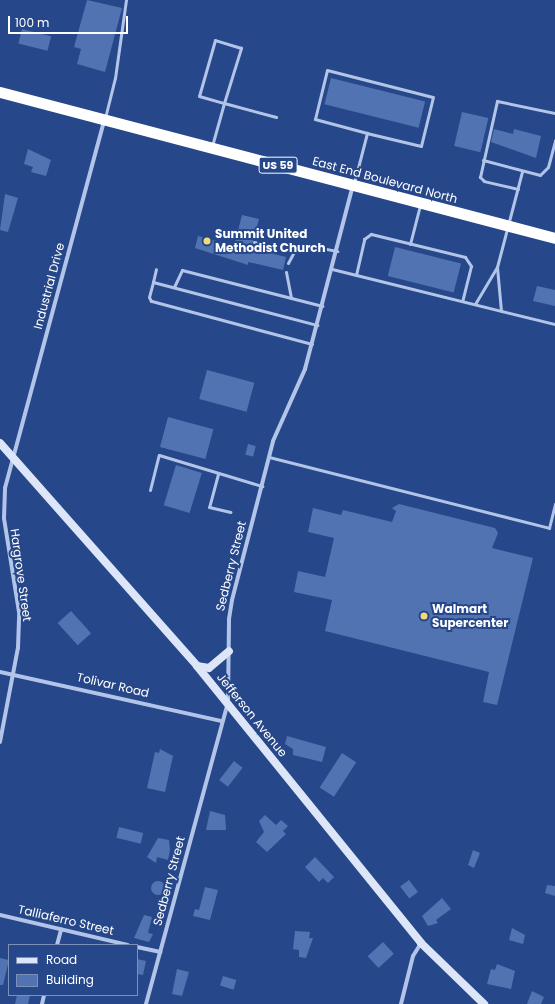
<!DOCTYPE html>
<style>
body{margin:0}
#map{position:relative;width:555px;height:1004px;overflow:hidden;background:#264789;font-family:Poppins,sans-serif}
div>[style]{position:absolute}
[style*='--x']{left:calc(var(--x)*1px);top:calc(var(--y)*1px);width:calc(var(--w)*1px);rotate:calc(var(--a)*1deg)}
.building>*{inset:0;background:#5273b2;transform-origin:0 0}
.round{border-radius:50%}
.lane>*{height:3px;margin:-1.5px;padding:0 1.5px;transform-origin:1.5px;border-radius:1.5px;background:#b2c5e9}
.street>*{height:4px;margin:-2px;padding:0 2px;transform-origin:2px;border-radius:2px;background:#b2c5e9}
.secondary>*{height:8px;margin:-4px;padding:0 4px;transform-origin:4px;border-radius:4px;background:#dde6f8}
.highway>*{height:11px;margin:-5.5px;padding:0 5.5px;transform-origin:5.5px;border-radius:5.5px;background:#fff}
.dots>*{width:11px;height:11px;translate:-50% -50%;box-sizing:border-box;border:2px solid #264789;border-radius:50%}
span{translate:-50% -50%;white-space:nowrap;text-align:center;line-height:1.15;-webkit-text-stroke:4px #264789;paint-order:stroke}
.shield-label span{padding:1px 3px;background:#264789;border:1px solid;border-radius:3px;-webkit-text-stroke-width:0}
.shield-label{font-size:11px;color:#fff;font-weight:700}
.street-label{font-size:12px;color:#fff}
.poi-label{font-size:12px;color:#fff;font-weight:700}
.left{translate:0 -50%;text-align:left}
.legend{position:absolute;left:8px;top:944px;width:130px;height:52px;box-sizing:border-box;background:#264789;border:1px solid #7d91b8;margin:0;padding:5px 7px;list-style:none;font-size:12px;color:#fff}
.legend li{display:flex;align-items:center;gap:8px;height:20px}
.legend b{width:20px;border:1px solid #7d91b8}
.scale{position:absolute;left:8px;top:16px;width:120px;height:18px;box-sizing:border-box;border:2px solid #fff;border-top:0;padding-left:5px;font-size:12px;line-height:14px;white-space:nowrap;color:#fff;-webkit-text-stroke:3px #264789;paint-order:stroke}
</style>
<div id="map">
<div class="building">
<i style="clip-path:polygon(87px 0,122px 8px,105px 72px,77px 64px,81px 49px,74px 47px)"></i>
<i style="left:22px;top:29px;width:30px;height:15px;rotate:14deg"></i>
<i style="left:331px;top:78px;width:97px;height:27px;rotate:14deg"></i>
<i style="left:462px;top:112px;width:27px;height:35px;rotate:13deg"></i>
<i style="clip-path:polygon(494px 129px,513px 134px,514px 129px,541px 136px,536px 158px,491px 142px)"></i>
<i style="clip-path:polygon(28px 149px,51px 160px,46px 176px,31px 172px,33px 167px,24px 164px)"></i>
<i style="clip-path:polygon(5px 194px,18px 198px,8px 232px,0 230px)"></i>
<i style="clip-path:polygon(242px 215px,259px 219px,251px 248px,286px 257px,283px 270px,248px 262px,248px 265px,195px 248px,198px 236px,234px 246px)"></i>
<i style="left:395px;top:247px;width:68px;height:30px;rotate:14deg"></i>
<i style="clip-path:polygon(537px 286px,555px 290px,555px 306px,533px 301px)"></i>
<i style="left:207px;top:370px;width:49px;height:30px;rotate:15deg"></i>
<i style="left:168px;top:417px;width:47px;height:31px;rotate:15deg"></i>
<i style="left:248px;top:444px;width:8px;height:11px;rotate:14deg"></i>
<i style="left:176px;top:465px;width:27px;height:42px;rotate:17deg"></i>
<i style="clip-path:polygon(399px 504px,495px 528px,498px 533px,492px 548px,533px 558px,497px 705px,483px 702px,489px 672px,325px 631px,332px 600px,294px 592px,298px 571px,325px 577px,334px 538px,308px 532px,313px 508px,341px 515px,343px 510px,392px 522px,396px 511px,392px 508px)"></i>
<i style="left:71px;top:611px;width:30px;height:18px;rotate:48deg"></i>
<i style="clip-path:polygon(287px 736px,326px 747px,322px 762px,293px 755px,293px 749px,285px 744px)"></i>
<i style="clip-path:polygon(160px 749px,173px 756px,165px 792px,147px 788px,155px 752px,159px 753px)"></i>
<i style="left:342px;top:753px;width:17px;height:41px;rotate:33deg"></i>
<i style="left:234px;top:761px;width:11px;height:24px;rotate:38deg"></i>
<i style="clip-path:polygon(210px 811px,225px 815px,226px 830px,206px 830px)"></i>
<i style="clip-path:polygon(265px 815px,276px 825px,281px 820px,288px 826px,283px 831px,286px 834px,267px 852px,256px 842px,264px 832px,259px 821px)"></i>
<i style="left:119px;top:827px;width:25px;height:11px;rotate:14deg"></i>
<i style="clip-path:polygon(158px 838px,169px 840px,170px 850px,168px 860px,157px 857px,156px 863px,147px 857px)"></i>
<i style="clip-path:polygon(473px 850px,480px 853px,474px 868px,468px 865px)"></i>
<i style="clip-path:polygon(315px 857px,334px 877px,328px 883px,323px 878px,319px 882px,305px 867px)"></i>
<i style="left:409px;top:880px;width:15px;height:11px;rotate:53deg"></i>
<i class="round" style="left:151px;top:881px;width:14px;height:14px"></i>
<i style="clip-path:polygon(547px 885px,555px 886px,555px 896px,545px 893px)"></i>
<i style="clip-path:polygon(205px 887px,218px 890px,210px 920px,193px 916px,195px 909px,199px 910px)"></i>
<i style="clip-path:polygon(442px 898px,451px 909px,436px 920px,438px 923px,428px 926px,422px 916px)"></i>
<i style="clip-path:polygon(144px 915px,152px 917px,148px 933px,153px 934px,149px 942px,134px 938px)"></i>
<i style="clip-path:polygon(512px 928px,525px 935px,523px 944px,509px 940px)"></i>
<i style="clip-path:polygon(295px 931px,310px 932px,309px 938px,313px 938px,306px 958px,299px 957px,299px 950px,293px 949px)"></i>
<i style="left:383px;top:942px;width:16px;height:21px;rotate:47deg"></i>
<i style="clip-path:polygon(0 958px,9px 960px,3px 985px,0 985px)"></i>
<i style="clip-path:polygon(137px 959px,146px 961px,143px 975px,137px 974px)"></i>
<i style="clip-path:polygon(497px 964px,515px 971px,511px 989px,487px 984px,491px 969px,495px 970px)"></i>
<i style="clip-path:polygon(177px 969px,189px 972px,182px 996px,172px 994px)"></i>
<i style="left:223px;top:976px;width:14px;height:10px;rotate:17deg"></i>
<i style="clip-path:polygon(532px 991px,544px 997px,541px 1004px,527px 1004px)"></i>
<i style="clip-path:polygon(17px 995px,30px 995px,28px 1004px,15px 1004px)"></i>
</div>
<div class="lane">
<i style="--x:105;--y:118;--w:41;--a:-76"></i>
<i style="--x:115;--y:78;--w:79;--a:-82"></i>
<i style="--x:212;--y:146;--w:45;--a:-74.4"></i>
<i style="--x:224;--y:103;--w:58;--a:-72.8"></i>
<i style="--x:241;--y:48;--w:27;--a:-163"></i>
<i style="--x:215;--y:40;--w:58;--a:105.9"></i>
<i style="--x:199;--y:96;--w:26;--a:16"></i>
<i style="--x:224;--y:103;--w:54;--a:15.1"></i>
<i style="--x:483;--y:160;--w:59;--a:14.7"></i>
<i style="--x:540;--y:175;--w:11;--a:-45"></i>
<i style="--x:548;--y:167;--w:28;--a:-75"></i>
<i style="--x:354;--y:183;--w:52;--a:-75.4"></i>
<i style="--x:367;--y:133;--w:54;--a:-164.9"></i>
<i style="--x:315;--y:119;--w:50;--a:-76.2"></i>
<i style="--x:327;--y:70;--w:109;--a:14.3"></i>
<i style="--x:433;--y:97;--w:50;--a:103.8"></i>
<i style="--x:421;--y:146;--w:56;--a:-166.5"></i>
<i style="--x:518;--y:189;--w:35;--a:-167"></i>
<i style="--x:484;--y:181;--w:6;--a:-135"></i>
<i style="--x:480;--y:177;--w:78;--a:-77.4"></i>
<i style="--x:497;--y:101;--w:59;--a:11.7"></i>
<i style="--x:254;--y:242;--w:40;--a:14.4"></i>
<i style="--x:410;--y:244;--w:40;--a:-75.6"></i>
<i style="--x:288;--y:263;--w:15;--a:-62"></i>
<i style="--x:295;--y:250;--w:12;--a:-24"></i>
<i style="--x:306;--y:245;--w:32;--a:11"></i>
<i style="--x:497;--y:267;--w:44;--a:84.8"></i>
<i style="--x:332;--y:269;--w:230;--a:13.9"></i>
<i style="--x:286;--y:272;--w:26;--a:79"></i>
<i style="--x:356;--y:275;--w:37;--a:-77"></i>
<i style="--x:364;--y:239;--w:9;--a:-36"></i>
<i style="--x:371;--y:234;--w:97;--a:13.7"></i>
<i style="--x:465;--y:257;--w:11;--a:56"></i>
<i style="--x:471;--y:266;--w:36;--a:104"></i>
<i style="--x:153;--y:282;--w:13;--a:-77"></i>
<i style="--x:174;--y:287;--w:19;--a:-65"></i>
<i style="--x:182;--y:270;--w:145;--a:14.4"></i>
<i style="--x:475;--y:304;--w:43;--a:-59.3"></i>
<i style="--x:497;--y:267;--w:98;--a:-75.3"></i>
<i style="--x:312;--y:344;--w:167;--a:-165"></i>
<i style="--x:151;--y:301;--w:4;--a:-117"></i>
<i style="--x:149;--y:297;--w:16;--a:-75"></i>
<i style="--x:153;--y:282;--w:170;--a:14.7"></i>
<i style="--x:269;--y:457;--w:289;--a:14.2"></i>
<i style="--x:549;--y:528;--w:25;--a:-76"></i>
<i style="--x:218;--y:474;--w:34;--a:105"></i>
<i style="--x:209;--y:507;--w:22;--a:13"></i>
<i style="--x:150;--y:490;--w:36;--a:-76"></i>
<i style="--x:159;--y:455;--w:108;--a:16.8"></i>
</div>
<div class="street">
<i style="--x:0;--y:672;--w:226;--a:12.5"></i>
<i style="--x:0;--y:742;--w:96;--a:-79.2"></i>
<i style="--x:18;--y:648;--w:36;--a:-88"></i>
<i style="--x:19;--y:612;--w:95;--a:-99.1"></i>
<i style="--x:4;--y:518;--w:30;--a:-88"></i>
<i style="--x:5;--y:488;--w:381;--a:-74.9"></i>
<i style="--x:0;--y:915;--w:131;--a:13.2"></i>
<i style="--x:57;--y:945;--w:16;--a:-75"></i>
<i style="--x:137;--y:947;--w:24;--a:12"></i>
<i style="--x:42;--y:1004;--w:9;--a:-77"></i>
<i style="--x:146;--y:1004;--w:312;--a:-74.8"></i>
<i style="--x:228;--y:703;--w:84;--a:-89.3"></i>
<i style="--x:229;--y:619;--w:19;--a:-81"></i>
<i style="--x:232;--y:600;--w:164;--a:-75.5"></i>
<i style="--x:273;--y:441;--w:79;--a:-66"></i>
<i style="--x:305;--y:369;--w:190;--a:-75.4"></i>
<i style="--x:401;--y:1004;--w:49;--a:-76"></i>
<i style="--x:413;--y:956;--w:15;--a:-58"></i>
</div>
<div class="secondary">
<i style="--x:0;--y:443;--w:298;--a:48.5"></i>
<i style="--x:197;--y:666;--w:356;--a:51"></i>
<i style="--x:421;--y:943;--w:88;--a:44.1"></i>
<i style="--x:197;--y:666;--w:12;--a:9"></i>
<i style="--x:209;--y:668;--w:26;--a:-40"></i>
</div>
<div class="highway">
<i style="--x:0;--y:92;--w:574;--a:14.74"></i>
</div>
<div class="dots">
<i style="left:207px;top:241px;background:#f2db77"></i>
<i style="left:424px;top:616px;background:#f2db77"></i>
</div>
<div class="shield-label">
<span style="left:278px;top:165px">US 59</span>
</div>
<div class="street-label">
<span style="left:385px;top:180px;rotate:15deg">East End Boulevard North</span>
<span style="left:49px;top:286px;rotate:-75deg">Industrial Drive</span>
<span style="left:231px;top:566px;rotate:-76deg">Sedberry Street</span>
<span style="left:21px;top:575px;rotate:82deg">Hargrove Street</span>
<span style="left:113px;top:685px;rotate:13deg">Tolivar Road</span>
<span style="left:252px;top:715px;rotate:51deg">Jefferson Avenue</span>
<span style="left:169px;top:881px;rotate:-75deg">Sedberry Street</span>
<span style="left:66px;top:920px;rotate:13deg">Talliaferro Street</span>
</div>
<div class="poi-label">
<span class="left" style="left:215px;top:241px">Summit United<br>Methodist Church</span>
<span class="left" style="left:432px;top:616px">Walmart<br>Supercenter</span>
</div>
<ul class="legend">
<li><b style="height:5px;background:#dde6f8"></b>Road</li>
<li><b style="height:11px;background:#5273b2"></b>Building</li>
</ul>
<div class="scale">100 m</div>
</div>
